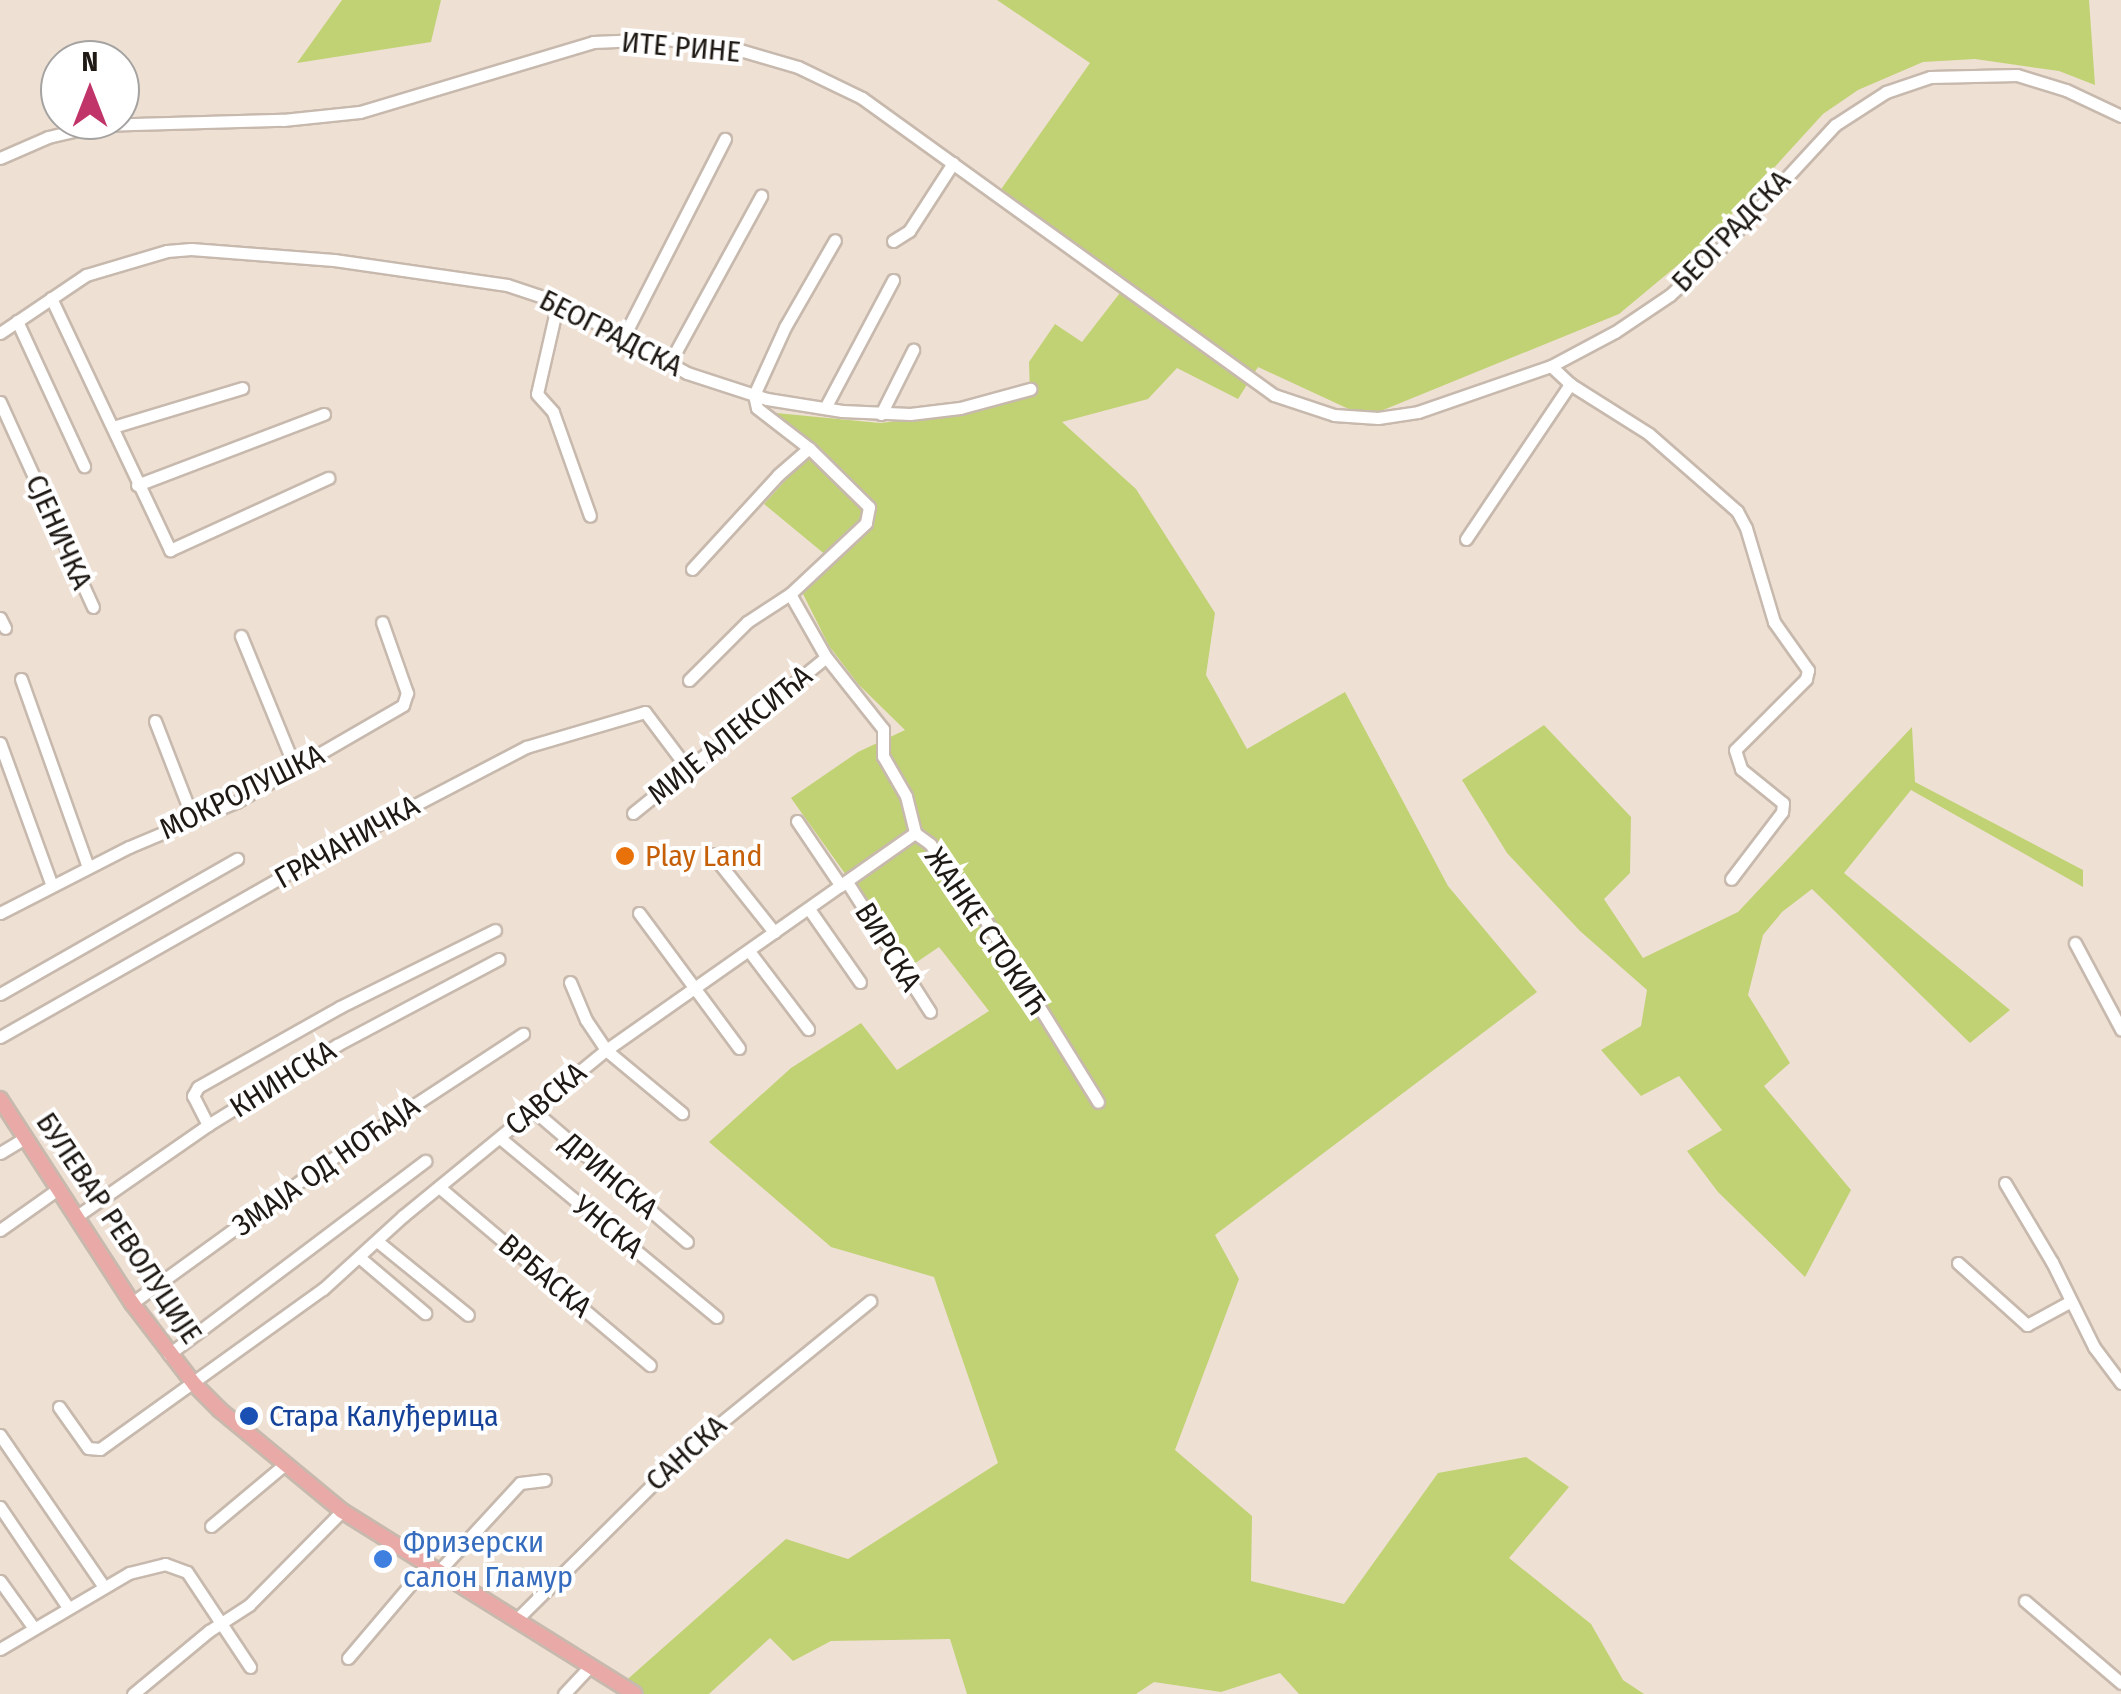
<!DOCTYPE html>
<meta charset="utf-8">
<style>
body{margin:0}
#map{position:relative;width:2121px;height:1694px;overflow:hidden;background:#efe0d4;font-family:"Fira Sans Condensed",sans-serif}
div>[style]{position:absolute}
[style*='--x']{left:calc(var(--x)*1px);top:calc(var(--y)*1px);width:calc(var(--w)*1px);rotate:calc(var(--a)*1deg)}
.green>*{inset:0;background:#c1d275}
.roads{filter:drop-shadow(2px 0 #c7b9ad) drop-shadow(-2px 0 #c7b9ad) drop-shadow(0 2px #c7b9ad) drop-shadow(0 -2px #c7b9ad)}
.minor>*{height:11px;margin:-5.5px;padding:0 5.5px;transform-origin:5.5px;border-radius:5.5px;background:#fff}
.major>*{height:14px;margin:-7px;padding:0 7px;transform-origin:7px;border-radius:7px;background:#e9a9a6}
.dots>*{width:28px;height:28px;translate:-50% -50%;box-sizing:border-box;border:5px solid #fff;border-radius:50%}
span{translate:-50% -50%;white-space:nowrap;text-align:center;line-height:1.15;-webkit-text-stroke:8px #fff;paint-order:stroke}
.street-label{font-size:30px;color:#1e1914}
.food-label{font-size:30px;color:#c56008}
.left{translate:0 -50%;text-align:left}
.transit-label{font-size:30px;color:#164399}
.shop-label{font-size:30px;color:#366cbe}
.north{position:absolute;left:40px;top:40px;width:100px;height:100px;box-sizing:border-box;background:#fff;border:2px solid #a5a3a1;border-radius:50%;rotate:0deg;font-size:28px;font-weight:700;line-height:40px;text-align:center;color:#1e1914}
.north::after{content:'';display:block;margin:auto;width:35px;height:45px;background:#c03469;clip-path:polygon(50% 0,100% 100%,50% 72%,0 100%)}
</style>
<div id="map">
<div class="green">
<i style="clip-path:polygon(342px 0,441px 0,431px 42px,297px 63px)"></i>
<i style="clip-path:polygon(997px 0,2089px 0,2095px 85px,2059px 71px,1975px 59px,1923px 62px,1858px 90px,1823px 114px,1709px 239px,1619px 314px,1366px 417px,1258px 367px,1238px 399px,1177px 368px,1148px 399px,1062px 422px,1136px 489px,1215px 613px,1206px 675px,1247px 749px,1345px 692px,1448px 886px,1537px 992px,1215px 1235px,1239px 1279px,1175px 1450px,1252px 1516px,1251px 1581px,1344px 1604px,1438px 1473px,1526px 1457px,1569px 1487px,1509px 1558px,1591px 1624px,1623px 1680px,1644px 1694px,1299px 1694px,1280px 1673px,1221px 1692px,1154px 1682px,1136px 1694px,967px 1694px,950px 1639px,831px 1641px,793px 1661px,770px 1638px,709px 1694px,635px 1694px,621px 1685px,786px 1539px,848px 1559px,998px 1463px,934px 1277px,831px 1247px,709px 1142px,791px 1068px,861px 1023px,897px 1070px,989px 1011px,939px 947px,911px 966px,791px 798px,858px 752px,905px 730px,859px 685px,829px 646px,802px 592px,827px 556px,764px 504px,810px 453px,776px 413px,880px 423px,963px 414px,1030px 395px,1029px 362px,1055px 324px,1082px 342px,1123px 289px,997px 195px,1090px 63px)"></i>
<i style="clip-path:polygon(1544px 725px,1631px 817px,1630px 873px,1604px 899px,1643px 958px,1738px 912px,1912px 727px,1915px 782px,2083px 870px,2083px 887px,1911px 790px,1844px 873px,2010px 1010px,1970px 1043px,1812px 889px,1782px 912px,1763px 935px,1748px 995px,1790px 1063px,1764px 1086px,1851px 1190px,1805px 1277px,1718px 1192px,1687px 1151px,1722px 1130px,1679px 1076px,1641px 1096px,1601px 1050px,1641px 1026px,1647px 990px,1580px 931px,1507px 853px,1462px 780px)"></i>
</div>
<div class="roads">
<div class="minor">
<i style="--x:0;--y:158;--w:52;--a:-23.6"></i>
<i style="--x:48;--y:137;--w:52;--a:-13.2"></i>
<i style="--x:99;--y:125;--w:184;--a:-1.6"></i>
<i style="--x:283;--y:120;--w:77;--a:-5.9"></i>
<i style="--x:360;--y:112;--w:243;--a:-16.7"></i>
<i style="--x:593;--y:42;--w:72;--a:-2.4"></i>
<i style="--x:665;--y:39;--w:61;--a:6.5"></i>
<i style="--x:726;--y:46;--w:75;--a:16.3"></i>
<i style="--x:798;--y:67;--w:71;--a:25.8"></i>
<i style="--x:862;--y:98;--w:508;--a:35.79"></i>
<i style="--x:1274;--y:395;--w:63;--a:18.4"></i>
<i style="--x:1334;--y:415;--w:44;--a:3.9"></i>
<i style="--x:1378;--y:418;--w:40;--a:-8.5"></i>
<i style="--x:1418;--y:412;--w:141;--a:-19.1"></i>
<i style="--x:1551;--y:366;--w:72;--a:-28"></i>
<i style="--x:1615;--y:332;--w:66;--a:-33.9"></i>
<i style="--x:1670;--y:295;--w:76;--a:-42.9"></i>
<i style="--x:1726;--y:243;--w:161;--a:-47.3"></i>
<i style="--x:1835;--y:125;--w:61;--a:-32.9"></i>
<i style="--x:1886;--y:92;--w:46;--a:-18.8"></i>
<i style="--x:1930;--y:77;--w:87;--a:-1.3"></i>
<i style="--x:2017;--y:75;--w:51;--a:17"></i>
<i style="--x:2066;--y:90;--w:61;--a:25.3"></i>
<i style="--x:893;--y:241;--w:19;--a:-32"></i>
<i style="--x:909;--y:231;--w:81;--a:-57.1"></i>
<i style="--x:51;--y:298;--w:279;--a:64.7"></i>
<i style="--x:170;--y:550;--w:174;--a:-24.5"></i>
<i style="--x:558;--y:302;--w:94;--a:102.9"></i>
<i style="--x:537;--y:394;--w:24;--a:48"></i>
<i style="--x:553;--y:412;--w:110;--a:70.4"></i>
<i style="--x:17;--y:321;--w:160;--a:65.2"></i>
<i style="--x:0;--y:333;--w:104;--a:-34"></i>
<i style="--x:86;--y:275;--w:84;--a:-16.5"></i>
<i style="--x:167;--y:251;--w:24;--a:-5"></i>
<i style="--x:191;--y:249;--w:143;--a:4.4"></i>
<i style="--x:334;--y:260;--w:175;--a:8.2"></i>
<i style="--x:507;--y:285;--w:54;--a:18.4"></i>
<i style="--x:558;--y:302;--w:147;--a:28.8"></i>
<i style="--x:687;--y:373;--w:84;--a:18"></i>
<i style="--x:767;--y:399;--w:76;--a:9.1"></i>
<i style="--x:842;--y:411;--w:68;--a:2.5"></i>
<i style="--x:910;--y:414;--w:50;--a:-6.8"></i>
<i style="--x:960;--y:408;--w:73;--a:-15.2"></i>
<i style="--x:622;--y:340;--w:226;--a:-62.9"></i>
<i style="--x:669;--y:364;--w:192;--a:-61.3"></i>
<i style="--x:1551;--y:366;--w:26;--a:43"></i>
<i style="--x:1570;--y:384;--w:93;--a:32.3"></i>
<i style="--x:1649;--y:434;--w:117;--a:41.2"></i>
<i style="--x:1737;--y:511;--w:19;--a:62"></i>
<i style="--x:1746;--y:528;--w:98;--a:73.4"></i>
<i style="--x:1774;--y:622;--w:59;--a:54.7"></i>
<i style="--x:1808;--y:670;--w:9;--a:103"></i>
<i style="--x:1806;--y:679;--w:100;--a:135"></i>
<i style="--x:1735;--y:750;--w:20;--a:72"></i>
<i style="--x:1741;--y:769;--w:54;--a:39"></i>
<i style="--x:1783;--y:803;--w:9;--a:96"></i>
<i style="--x:1782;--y:812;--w:84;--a:127.3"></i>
<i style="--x:754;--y:395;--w:13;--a:77"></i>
<i style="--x:757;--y:408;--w:66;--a:37.6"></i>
<i style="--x:809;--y:448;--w:84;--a:44.5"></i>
<i style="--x:869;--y:507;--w:16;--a:101"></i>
<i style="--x:866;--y:523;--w:104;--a:136.9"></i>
<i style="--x:754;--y:395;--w:75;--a:-65.5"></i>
<i style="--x:785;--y:327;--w:100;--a:-60.1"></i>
<i style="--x:0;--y:402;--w:225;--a:65.6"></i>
<i style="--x:825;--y:408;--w:145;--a:-62"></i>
<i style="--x:881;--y:414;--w:72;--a:-63.4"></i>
<i style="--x:113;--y:427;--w:135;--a:-16.8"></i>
<i style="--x:137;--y:485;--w:200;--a:-20.8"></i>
<i style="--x:1466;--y:539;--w:187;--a:-56.1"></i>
<i style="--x:692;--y:569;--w:127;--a:-47.5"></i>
<i style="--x:778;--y:475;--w:41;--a:-41.1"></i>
<i style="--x:790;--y:594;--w:73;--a:60.3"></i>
<i style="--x:826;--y:657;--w:92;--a:51.6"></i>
<i style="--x:883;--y:729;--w:27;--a:90"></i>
<i style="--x:883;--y:756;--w:46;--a:60.1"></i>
<i style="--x:906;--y:796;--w:38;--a:76"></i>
<i style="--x:915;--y:833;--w:19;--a:36"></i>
<i style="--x:930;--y:844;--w:86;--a:53.5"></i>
<i style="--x:981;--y:913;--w:222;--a:58.2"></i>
<i style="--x:0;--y:618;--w:11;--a:63"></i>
<i style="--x:241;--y:636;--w:145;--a:67.7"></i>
<i style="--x:21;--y:679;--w:200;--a:70.4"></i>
<i style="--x:689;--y:680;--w:82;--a:-45"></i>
<i style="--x:747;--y:622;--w:51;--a:-33.1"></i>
<i style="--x:155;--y:721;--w:105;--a:68.8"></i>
<i style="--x:0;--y:743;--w:152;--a:70"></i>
<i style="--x:633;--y:813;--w:248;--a:-38.9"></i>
<i style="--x:797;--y:821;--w:78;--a:55.9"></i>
<i style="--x:712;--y:854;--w:100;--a:51.5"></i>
<i style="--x:847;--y:882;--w:154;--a:57.4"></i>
<i style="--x:809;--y:909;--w:89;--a:55.1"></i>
<i style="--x:0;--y:913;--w:145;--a:-27.1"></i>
<i style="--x:129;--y:847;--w:116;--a:-22.8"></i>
<i style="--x:236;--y:802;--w:193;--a:-30.1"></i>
<i style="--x:403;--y:705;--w:13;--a:-72"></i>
<i style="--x:407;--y:693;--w:75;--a:-109.4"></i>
<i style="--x:639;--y:913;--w:168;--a:53.5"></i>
<i style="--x:2075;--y:943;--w:98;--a:61.9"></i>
<i style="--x:749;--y:951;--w:98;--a:52.9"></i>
<i style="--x:570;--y:982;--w:41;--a:67.2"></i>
<i style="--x:586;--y:1020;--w:36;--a:56"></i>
<i style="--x:606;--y:1050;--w:99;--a:39.7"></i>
<i style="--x:0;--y:994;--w:273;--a:-29.7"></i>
<i style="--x:0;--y:1037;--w:391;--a:-29.6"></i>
<i style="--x:340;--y:844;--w:210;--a:-27.5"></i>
<i style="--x:526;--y:747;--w:124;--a:-16.4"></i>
<i style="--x:645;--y:712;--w:71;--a:53"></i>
<i style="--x:532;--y:1109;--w:204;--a:40.6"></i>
<i style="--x:208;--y:1125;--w:33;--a:-117"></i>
<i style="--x:193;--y:1096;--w:10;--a:-61"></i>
<i style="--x:198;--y:1087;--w:163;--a:-29.4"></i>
<i style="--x:340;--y:1007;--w:173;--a:-26.4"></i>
<i style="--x:500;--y:1138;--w:281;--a:39.6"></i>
<i style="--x:0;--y:1153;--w:29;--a:-31"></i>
<i style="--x:2005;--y:1183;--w:92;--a:59.3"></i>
<i style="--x:2052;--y:1262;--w:95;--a:63.7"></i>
<i style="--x:2094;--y:1347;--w:45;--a:53.1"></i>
<i style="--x:439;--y:1187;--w:276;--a:40.2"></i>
<i style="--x:77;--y:1216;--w:160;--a:-34.8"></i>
<i style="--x:208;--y:1125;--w:152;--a:-31.8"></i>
<i style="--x:337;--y:1045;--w:183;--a:-28"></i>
<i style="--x:0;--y:1230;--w:71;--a:-35.3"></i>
<i style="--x:377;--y:1241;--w:117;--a:39.1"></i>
<i style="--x:359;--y:1257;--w:87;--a:40.3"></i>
<i style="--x:1958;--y:1263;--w:93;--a:41.9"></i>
<i style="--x:2027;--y:1325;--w:50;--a:-28.6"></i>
<i style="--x:132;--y:1303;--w:237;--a:-35.9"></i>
<i style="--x:324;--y:1164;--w:238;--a:-33.2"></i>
<i style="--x:169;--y:1354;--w:321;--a:-37"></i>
<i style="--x:59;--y:1407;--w:50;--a:54.7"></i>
<i style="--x:88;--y:1448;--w:12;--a:5"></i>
<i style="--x:100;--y:1449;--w:274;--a:-35.7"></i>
<i style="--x:323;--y:1289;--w:108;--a:-42.4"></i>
<i style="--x:403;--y:1216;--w:262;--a:-39.3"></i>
<i style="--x:606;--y:1050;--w:378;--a:-35.1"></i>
<i style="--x:0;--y:1435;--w:184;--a:55.6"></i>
<i style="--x:0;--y:1507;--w:120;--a:55.9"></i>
<i style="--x:211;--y:1526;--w:95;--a:-39.9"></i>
<i style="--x:438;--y:1572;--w:121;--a:-47.3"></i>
<i style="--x:520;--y:1483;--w:25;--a:-7"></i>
<i style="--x:0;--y:1581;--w:57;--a:54.3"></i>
<i style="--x:2025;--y:1601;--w:126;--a:40.5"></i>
<i style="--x:516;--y:1620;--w:238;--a:-44.8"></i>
<i style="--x:685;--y:1452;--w:239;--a:-39.2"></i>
<i style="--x:0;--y:1649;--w:150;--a:-30.5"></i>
<i style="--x:129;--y:1573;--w:37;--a:-14"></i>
<i style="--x:165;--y:1564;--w:23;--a:20"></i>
<i style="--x:187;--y:1572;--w:114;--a:56.4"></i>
<i style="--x:348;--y:1658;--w:122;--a:-49.7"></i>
<i style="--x:133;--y:1694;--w:99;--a:-39.7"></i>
<i style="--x:209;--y:1631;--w:48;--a:-33"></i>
<i style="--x:249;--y:1605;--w:132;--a:-45.3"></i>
<i style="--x:564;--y:1694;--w:38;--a:-47"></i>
</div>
<div class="major">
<i style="--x:0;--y:1099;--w:243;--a:57.1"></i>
<i style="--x:132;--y:1303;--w:103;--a:52.5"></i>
<i style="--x:195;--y:1385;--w:35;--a:45"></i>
<i style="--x:220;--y:1410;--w:158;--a:39.6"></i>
<i style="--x:342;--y:1511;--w:345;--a:32"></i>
</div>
</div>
<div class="dots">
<i style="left:625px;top:856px;background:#e8710a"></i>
<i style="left:249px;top:1416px;background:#1a4fb4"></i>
<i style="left:383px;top:1559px;background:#3f7fe0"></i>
</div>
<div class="street-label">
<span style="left:681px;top:47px;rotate:5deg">ИТЕ РИНЕ</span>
<span style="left:1731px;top:231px;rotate:-46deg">БЕОГРАДСКА</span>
<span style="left:611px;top:333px;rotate:27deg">БЕОГРАДСКА</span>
<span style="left:59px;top:532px;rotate:66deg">СЈЕНИЧКА</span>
<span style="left:730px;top:735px;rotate:-39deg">МИЈЕ АЛЕКСИЋА</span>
<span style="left:242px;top:792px;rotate:-26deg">МОКРОЛУШКА</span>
<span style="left:347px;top:842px;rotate:-29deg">ГРАЧАНИЧКА</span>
<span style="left:986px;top:931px;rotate:56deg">ЖАНКЕ СТОКИЋ</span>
<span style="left:888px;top:947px;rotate:58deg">ВИРСКА</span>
<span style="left:283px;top:1079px;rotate:-32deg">КНИНСКА</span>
<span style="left:546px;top:1099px;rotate:-40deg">САВСКА</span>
<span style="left:326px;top:1166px;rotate:-35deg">ЗМАЈА ОД НОЋАЈА</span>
<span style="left:609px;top:1176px;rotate:40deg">ДРИНСКА</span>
<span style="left:608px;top:1227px;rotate:39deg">УНСКА</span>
<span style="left:119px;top:1228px;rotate:56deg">БУЛЕВАР РЕВОЛУЦИЈЕ</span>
<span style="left:545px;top:1276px;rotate:40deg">ВРБАСКА</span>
<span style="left:686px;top:1453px;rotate:-42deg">САНСКА</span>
</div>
<div class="food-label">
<span class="left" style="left:645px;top:856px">Play Land</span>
</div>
<div class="transit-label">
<span class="left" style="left:269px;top:1416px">Стара Калуђерица</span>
</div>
<div class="shop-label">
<span class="left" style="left:403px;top:1559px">Фризерски<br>салон Гламур</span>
</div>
<div class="north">N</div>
</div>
